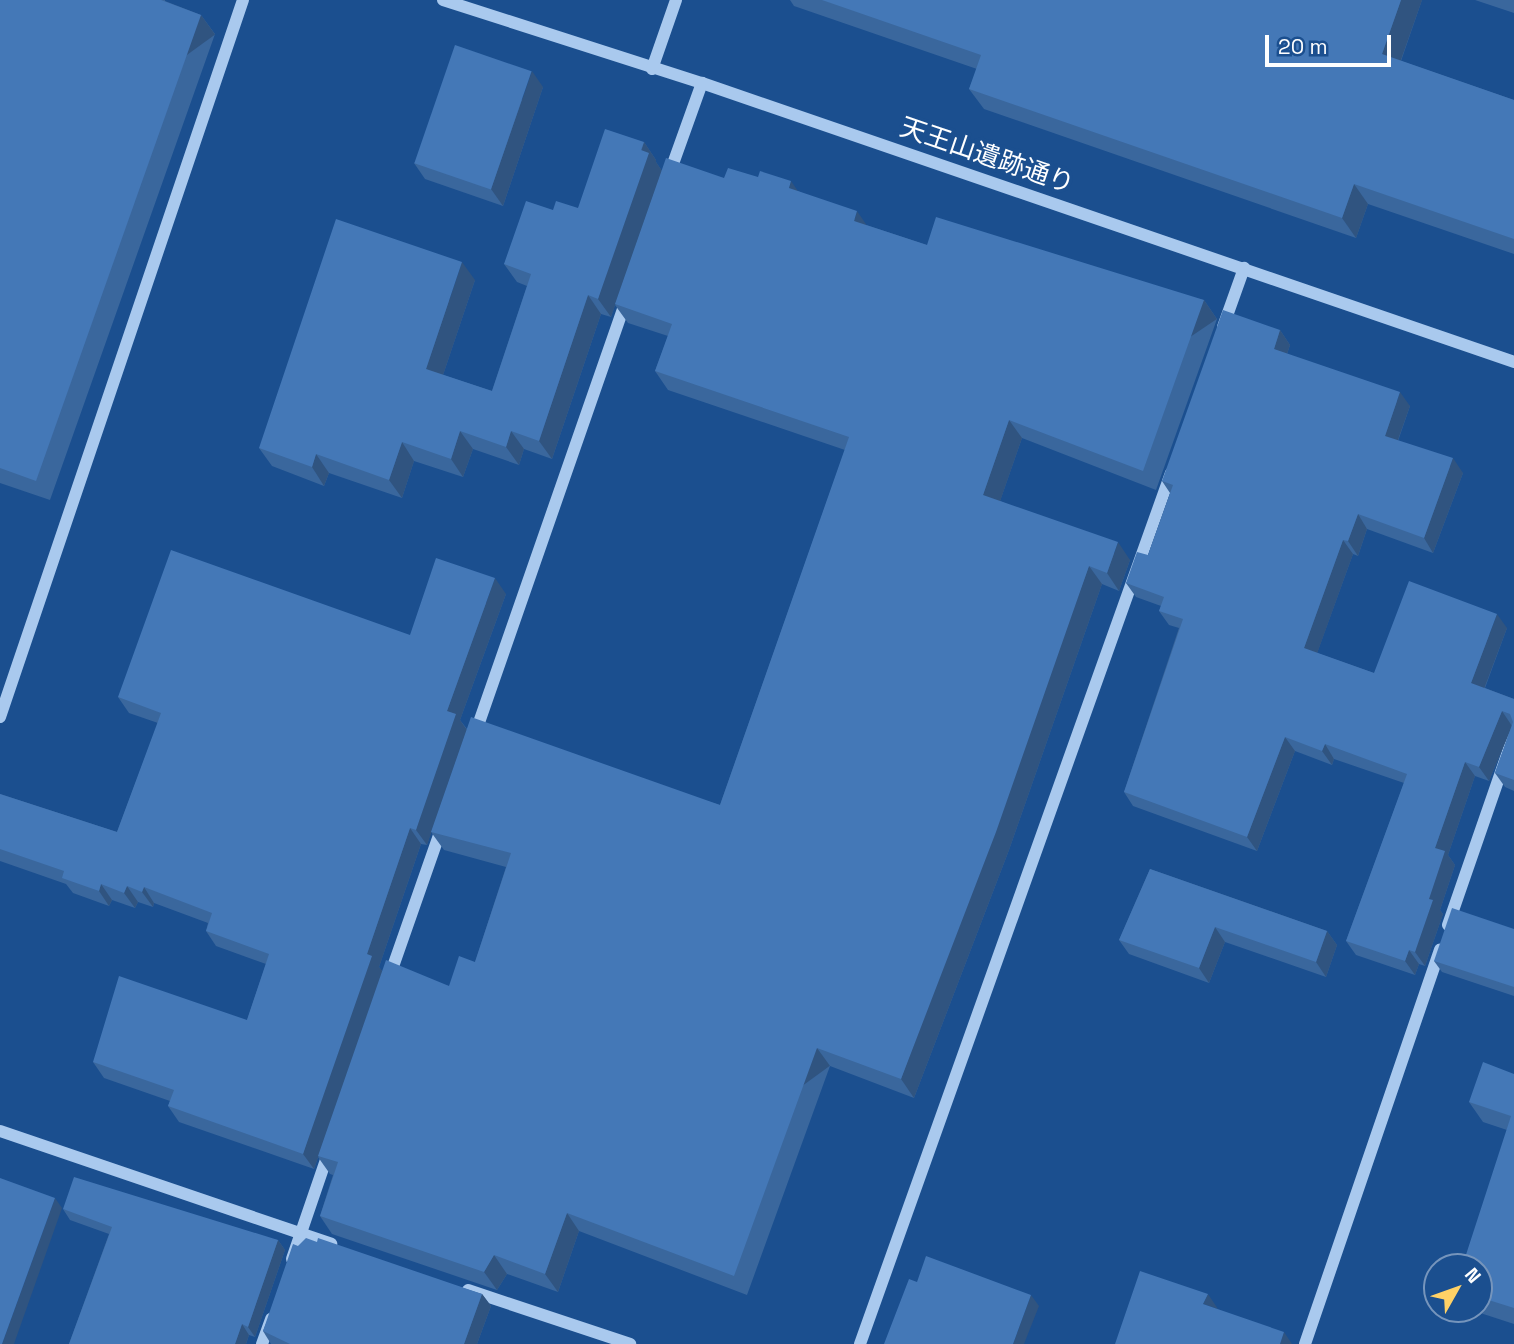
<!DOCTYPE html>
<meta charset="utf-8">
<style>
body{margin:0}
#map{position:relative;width:1514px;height:1344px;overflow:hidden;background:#1b4f8f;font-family:"Space Grotesk","Noto Sans JP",sans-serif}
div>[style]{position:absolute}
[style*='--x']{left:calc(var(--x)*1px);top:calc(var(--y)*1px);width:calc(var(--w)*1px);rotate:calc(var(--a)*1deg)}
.minor>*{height:12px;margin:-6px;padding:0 6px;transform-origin:6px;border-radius:6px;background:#a9c9ee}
.wall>*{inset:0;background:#3a679d}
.shaded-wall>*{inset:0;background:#305480;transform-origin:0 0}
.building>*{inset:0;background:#4478b7;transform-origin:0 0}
span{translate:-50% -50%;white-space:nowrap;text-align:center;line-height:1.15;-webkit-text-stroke:7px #1b4f8f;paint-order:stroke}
.street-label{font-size:26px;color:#fff}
.north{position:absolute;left:1423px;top:1253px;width:70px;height:70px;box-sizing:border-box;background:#1b4f8f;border:2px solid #7695bc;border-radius:50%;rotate:50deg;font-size:19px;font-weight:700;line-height:28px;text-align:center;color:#fff}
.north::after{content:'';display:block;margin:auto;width:24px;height:32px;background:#ffd166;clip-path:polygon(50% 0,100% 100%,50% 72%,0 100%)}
.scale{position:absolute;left:1265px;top:35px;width:126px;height:32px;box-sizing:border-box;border:4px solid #fff;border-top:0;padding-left:9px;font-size:21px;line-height:24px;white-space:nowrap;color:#fff;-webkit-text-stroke:5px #1b4f8f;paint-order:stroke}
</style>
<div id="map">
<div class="minor">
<i style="--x:443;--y:0;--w:272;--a:17.8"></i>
<i style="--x:702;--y:83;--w:859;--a:18.96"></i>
<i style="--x:652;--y:69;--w:73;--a:-70.8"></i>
<i style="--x:669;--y:175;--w:98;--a:-70.3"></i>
<i style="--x:1223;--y:327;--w:63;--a:-70.4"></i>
<i style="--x:0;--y:717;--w:757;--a:-71.28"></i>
<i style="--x:475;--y:734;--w:462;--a:-70.8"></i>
<i style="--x:1448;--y:925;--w:202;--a:-70.9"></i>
<i style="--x:389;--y:978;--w:160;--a:-70.7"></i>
<i style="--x:0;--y:1131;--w:350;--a:18.8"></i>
<i style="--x:292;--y:1259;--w:114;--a:-71.1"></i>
<i style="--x:468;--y:1290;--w:171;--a:18.4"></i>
<i style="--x:262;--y:1344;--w:27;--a:-70"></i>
<i style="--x:860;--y:1344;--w:925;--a:-70.35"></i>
<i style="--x:1305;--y:1344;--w:417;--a:-71.1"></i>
</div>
<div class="wall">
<i style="clip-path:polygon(0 0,165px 0,165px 1px,201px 15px,215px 34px,50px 500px,0 483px)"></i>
<i style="clip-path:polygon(790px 0,1422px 0,1401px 61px,1514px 100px,1514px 254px,1368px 204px,1356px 238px,984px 109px,969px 89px,977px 69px,794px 6px)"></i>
<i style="clip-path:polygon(1475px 0,1514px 0,1514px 13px)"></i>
<i style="clip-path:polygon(543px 87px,503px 206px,425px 179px,414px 163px)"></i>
<i style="clip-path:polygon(evenodd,644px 142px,656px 160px,656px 162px,662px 171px,724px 178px,798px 191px,866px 225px,927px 245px,1204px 300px,1217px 319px,1156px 490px,1022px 438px,1000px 501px,1130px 560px,1119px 591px,1102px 584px,1009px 850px,914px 1098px,830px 1066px,747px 1295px,579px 1231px,558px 1292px,507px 1274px,497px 1290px,332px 1234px,320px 1216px,333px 1175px,330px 1174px,318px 1157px,314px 1169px,179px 1122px,168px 1106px,170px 1101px,104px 1078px,93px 1062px,247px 1020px,266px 964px,216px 946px,206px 931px,208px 923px,154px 903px,153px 907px,138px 902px,135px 908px,112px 900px,109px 906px,73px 893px,66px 884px,0 861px,0 794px,117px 832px,158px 723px,129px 713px,118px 697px,410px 635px,506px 594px,460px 720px,467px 729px,720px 805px,845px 450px,668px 390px,655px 371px,668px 336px,628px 323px,615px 305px,611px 317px,601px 314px,552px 459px,524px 449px,519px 465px,473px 449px,463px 477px,414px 461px,402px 498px,329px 473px,324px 486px,272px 466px,259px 448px,475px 280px,443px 375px,492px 391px,527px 286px,517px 282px,504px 264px,553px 210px,578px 208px,644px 142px,431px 832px,444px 850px,506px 867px,475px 962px,449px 986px,382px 971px,379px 967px,421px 844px,427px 845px,431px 832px)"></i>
<i style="clip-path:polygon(1280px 330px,1290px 345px,1287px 354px,1410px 406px,1398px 441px,1463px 473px,1433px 553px,1367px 529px,1358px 556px,1353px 554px,1317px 653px,1374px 673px,1507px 628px,1485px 688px,1514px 699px,1514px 791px,1505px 787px,1495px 773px,1510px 731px,1489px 781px,1475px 776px,1448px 855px,1455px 865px,1440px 910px,1443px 914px,1425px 966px,1419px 964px,1415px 975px,1356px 955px,1346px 941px,1404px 783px,1334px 759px,1332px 765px,1295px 751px,1257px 851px,1133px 806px,1124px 792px,1179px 628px,1169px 625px,1159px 611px,1161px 606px,1136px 597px,1126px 583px,1148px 555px,1170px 493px,1162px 481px)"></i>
<i style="clip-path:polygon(1150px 869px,1327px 931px,1337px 945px,1326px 977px,1225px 942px,1209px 983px,1129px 954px,1119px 940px)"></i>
<i style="clip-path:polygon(1514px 929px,1514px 996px,1442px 972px,1434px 961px)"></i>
<i style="clip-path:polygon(1514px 1074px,1514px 1324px,1468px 1309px,1479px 1309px,1479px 1267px,1507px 1130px,1483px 1122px,1469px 1102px)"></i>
<i style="clip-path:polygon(63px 1209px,278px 1240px,285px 1250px,255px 1337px,249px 1335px,246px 1344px,69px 1344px,109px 1234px,70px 1220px)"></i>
<i style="clip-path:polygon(317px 1242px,482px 1294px,491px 1306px,477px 1344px,271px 1344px,263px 1331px,298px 1246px)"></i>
</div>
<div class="shaded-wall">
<i style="clip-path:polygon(1401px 0,1422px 0,1396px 74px,1382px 54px)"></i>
<i style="left:201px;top:15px;width:24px;height:494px;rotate:54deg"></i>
<i style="clip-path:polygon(532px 71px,543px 87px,503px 206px,491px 189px)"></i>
<i style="clip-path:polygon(644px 142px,656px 160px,656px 162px,662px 171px,611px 317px,598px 299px)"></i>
<i style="clip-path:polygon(791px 181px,804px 200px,789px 188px)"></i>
<i style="clip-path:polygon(1354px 184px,1368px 204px,1356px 238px,1342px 218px)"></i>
<i style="clip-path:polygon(857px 211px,870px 230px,854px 221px)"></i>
<i style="clip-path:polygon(462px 262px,475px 280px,439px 387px,426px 369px)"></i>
<i style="clip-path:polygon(588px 295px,601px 314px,552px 459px,539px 441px)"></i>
<i style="left:1204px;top:300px;width:23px;height:182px;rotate:56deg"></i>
<i style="clip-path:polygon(1280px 330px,1290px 345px,1284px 363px,1274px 349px)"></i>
<i style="clip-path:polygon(1400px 392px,1410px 406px,1394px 451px,1385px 436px)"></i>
<i style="clip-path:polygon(1009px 420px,1022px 438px,996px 513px,983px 495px)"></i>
<i style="clip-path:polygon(460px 431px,473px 449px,463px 477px,451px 459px)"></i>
<i style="clip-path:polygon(511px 431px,524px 449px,519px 465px,506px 447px)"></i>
<i style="clip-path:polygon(402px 442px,414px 461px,402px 498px,389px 480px)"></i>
<i style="clip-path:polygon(316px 454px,329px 473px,324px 486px,312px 467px)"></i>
<i style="clip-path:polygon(1453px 458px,1463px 473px,1433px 553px,1424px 538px)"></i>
<i style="clip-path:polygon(1358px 514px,1367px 529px,1358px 556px,1348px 541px)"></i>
<i style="clip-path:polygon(1343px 540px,1353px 554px,1314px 662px,1304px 648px)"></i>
<i style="clip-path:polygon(1118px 542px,1130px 560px,1119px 591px,1107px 573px)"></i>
<i style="clip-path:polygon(1089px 566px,1102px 584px,1009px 850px,914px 1098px,901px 1079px)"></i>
<i style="clip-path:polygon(495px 578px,506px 594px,460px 720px,467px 730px,427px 845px,416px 830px,447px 711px)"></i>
<i style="clip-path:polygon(1497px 614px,1507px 628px,1481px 697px,1471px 683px)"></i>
<i style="clip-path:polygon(1502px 711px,1512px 726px,1489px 781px,1479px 767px)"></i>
<i style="clip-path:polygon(1285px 737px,1295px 751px,1257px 851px,1247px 837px)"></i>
<i style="clip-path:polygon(1325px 744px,1334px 759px,1332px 765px,1322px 751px)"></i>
<i style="clip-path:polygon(1465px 762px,1475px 776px,1448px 855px,1455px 865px,1440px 910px,1443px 914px,1425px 966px,1415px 952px,1435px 848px)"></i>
<i style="clip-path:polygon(410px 828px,421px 844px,379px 967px,383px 972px,314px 1169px,303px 1154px,367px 954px)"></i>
<i style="clip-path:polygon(101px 884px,112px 900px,109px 906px,99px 891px)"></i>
<i style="clip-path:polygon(127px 886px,138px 902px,135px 908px,124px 893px)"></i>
<i style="clip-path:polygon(144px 887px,154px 903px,153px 907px,142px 892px)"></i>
<i style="clip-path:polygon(1215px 927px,1225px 942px,1209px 983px,1199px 968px)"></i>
<i style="clip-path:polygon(1327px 931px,1337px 945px,1326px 977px,1316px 962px)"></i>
<i style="clip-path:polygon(1409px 950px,1419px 964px,1415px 975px,1405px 961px)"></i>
<i style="left:817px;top:1048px;width:22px;height:243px;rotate:54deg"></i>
<i style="clip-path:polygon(55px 1198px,62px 1208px,14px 1344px,2px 1344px)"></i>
<i style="clip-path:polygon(567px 1213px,579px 1231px,558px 1292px,545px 1274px)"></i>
<i style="clip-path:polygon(278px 1240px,285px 1250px,255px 1337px,248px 1327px)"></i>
<i style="clip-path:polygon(494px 1255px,507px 1274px,497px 1290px,484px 1272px)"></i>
<i style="clip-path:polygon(482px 1294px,491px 1306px,477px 1344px,464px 1344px)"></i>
<i style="clip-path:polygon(1208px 1294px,1218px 1309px,1203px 1304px)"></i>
<i style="clip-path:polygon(1031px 1295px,1039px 1306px,1024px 1344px,1013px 1344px)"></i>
<i style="clip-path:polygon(242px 1324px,249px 1335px,246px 1344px,235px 1344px)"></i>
<i style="clip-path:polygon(1284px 1332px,1292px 1344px,1280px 1344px)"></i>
</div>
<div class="building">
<i style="clip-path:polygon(0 0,161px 0,201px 15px,36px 481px,0 468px)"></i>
<i style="clip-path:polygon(822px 0,1401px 0,1382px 54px,1514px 100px,1514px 239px,1354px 184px,1342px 218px,969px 89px,981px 55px)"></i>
<i style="left:455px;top:45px;width:81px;height:125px;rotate:19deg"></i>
<i style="clip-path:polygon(605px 129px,644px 142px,641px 150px,649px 153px,598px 299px,588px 295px,539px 441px,511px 431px,506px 447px,460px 431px,451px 459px,402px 442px,389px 480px,316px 454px,312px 467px,259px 448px,336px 219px,462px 262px,426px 369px,492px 391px,531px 274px,504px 264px,526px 201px,553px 210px,556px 201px,578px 208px)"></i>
<i style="clip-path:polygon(666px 158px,724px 178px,728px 168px,758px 177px,760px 171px,791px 181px,789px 188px,857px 211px,854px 221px,927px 245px,936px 217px,1204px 300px,1143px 471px,1009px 420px,983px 495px,1118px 542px,1107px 573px,1089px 566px,996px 832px,901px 1079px,817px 1048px,734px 1276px,567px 1213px,545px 1274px,494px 1255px,484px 1272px,320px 1216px,338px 1162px,318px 1156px,386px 960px,449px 986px,459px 956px,475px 962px,511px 853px,431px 832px,471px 717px,720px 805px,849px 437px,655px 371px,672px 324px,615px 304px)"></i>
<i style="clip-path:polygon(1223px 310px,1280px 330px,1274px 349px,1400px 392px,1385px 436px,1453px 458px,1424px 538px,1358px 514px,1348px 541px,1343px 540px,1304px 648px,1374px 673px,1409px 581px,1497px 614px,1471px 683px,1514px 699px,1514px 780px,1495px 773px,1513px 722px,1510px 714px,1502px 711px,1479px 767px,1465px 762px,1435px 848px,1445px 851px,1429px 899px,1433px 900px,1415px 952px,1409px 950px,1405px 961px,1346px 941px,1407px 774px,1325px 744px,1322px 751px,1285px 737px,1247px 837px,1124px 792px,1183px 619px,1159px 611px,1164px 597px,1126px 583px,1137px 552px,1148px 555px,1173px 485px,1162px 481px)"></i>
<i style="clip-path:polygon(171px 550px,410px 635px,436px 558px,495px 578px,447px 711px,456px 714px,416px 830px,410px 828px,367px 954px,372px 956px,303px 1154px,168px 1106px,174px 1090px,93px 1062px,119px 976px,247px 1020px,269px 954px,206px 931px,212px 913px,144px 887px,142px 892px,127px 886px,124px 893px,101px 884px,99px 891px,62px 878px,64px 871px,0 849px,0 794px,117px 832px,161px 713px,118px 697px)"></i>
<i style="clip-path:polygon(1150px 869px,1327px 931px,1316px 962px,1215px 927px,1199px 968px,1119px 940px)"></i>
<i style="clip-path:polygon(1452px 908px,1514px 929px,1514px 987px,1434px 961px)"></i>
<i style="clip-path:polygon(1483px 1062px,1514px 1074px,1514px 1308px,1479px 1297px,1479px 1267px,1462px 1267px,1511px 1116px,1469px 1102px)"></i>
<i style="clip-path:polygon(74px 1177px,278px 1240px,248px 1327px,242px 1324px,235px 1344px,69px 1344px,112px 1227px,63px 1209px)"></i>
<i style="clip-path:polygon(0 1178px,55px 1198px,2px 1344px,0 1344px)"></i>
<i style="clip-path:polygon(306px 1238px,317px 1242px,318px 1238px,482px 1294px,464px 1344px,290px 1344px,263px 1331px,293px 1244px,298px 1246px)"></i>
<i style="clip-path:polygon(926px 1256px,1031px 1295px,1013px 1344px,884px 1344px,909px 1279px,917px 1282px)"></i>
<i style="clip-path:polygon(1140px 1271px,1208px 1294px,1203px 1304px,1284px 1332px,1280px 1344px,1115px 1344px)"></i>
</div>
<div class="street-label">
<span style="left:987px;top:156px;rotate:19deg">天王山遺跡通り</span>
</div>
<div class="north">N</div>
<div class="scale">20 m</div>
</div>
